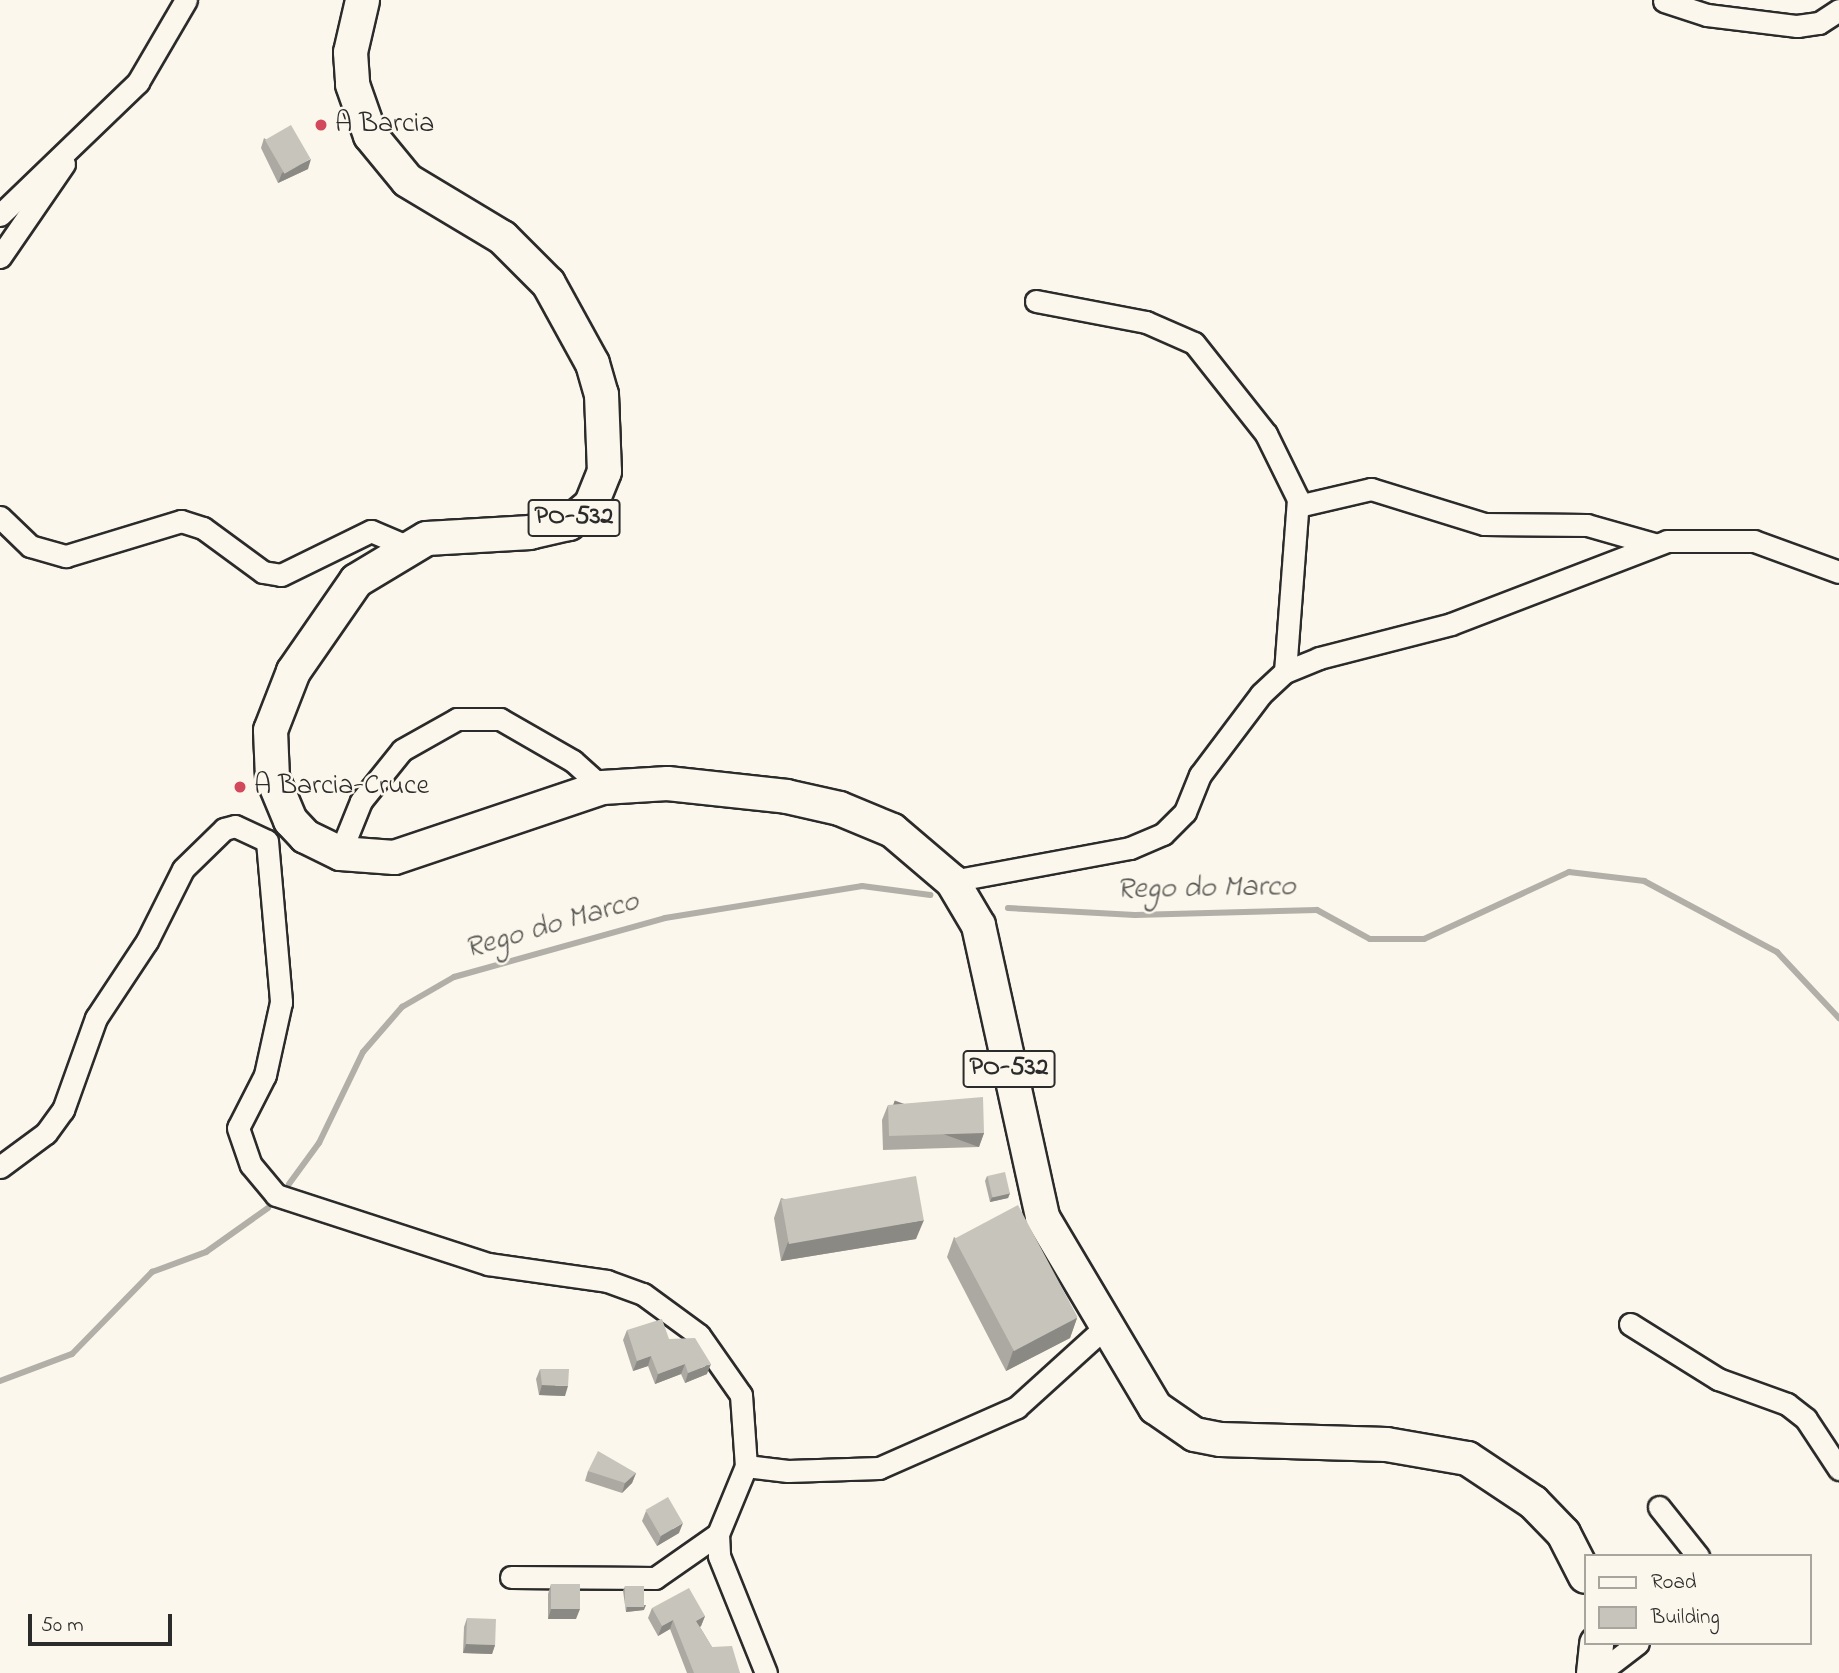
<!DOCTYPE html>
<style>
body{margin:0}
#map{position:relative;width:1839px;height:1673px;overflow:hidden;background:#fbf7ec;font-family:"Indie Flower",sans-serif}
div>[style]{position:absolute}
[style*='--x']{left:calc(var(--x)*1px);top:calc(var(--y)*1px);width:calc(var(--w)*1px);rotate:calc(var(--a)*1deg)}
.stream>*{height:6px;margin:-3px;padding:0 3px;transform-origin:3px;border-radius:3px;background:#b1afa7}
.roads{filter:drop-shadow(2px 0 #2b2b2b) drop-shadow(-2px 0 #2b2b2b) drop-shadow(0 2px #2b2b2b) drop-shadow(0 -2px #2b2b2b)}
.street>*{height:21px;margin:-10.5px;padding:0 10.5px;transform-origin:10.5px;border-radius:10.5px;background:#fbf7ec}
.primary>*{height:33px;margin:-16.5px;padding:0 16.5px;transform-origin:16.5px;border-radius:16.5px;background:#fbf7ec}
.wall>*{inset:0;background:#aba9a2}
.shaded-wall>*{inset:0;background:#8b8984;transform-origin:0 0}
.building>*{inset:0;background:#c7c4bc;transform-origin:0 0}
.dots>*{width:19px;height:19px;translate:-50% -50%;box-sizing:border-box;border:4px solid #fbf7ec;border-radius:50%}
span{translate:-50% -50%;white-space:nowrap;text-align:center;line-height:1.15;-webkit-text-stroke:5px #fbf7ec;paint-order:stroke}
.shield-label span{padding:2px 5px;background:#fbf7ec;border:2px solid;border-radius:5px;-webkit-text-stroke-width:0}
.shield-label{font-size:26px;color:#2b2b2b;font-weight:700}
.poi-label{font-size:28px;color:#2b2b2b}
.left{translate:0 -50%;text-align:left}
.water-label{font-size:30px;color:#5a5956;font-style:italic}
.legend{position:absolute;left:1584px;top:1554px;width:228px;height:91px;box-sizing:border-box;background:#fbf7ec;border:2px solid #a8a59f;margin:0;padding:9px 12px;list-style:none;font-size:21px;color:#2b2b2b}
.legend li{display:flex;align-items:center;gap:14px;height:35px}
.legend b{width:35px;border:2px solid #a8a59f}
.scale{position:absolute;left:28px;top:1614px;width:144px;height:32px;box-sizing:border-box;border:4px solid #2b2b2b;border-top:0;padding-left:9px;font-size:21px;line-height:24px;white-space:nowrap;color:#2b2b2b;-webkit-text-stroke:5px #fbf7ec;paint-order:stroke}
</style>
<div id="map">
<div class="stream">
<i style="--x:1008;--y:908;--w:127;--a:3.2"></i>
<i style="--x:1135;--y:915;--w:182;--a:-1.6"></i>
<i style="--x:1317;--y:910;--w:60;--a:28.7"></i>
<i style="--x:1370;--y:939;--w:54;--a:0"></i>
<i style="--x:1424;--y:939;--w:160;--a:-24.8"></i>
<i style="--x:1569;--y:872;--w:76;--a:6.8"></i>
<i style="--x:1644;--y:881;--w:151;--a:28.1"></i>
<i style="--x:1777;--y:952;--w:91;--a:46.8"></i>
<i style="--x:289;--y:1184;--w:51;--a:-53.8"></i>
<i style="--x:319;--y:1143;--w:101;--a:-64.2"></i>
<i style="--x:363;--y:1052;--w:60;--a:-49.1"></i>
<i style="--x:402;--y:1007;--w:60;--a:-30"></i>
<i style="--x:454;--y:977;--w:219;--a:-15.6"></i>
<i style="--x:665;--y:918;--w:200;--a:-9.2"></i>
<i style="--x:862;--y:886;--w:69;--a:7.5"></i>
<i style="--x:0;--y:1381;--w:77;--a:-20.6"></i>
<i style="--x:72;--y:1354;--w:115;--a:-45.7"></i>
<i style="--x:152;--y:1272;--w:58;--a:-20.3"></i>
<i style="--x:206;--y:1252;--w:76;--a:-35.4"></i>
</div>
<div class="roads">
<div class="street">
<i style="--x:1664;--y:1;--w:45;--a:18"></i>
<i style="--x:1707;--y:15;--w:91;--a:7"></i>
<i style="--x:1797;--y:26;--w:22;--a:-8"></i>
<i style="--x:1819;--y:23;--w:24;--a:-33"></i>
<i style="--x:0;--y:215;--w:192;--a:-43.9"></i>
<i style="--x:138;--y:82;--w:95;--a:-59.7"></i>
<i style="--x:0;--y:257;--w:113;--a:-55.5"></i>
<i style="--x:1036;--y:301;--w:112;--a:10.8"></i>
<i style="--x:1146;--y:322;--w:52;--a:23.6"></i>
<i style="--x:1194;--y:343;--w:116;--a:51.6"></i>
<i style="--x:1266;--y:434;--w:72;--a:63.8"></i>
<i style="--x:1298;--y:499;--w:173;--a:94.3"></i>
<i style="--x:1298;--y:506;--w:75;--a:-13.1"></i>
<i style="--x:1371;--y:489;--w:118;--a:17.2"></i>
<i style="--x:1484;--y:524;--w:103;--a:0.6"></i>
<i style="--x:1587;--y:525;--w:70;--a:15.8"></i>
<i style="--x:0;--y:517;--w:42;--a:44"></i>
<i style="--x:30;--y:546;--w:37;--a:16"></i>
<i style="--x:66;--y:556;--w:120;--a:-16.9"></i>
<i style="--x:181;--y:521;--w:23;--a:18"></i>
<i style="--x:203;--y:528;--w:74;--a:36.3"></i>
<i style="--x:263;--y:572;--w:18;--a:9"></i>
<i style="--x:281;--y:575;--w:100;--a:-26.1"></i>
<i style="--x:371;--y:531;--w:39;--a:23"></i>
<i style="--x:340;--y:853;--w:56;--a:-68"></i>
<i style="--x:361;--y:801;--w:65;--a:-51.2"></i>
<i style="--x:402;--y:750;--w:63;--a:-29.4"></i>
<i style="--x:457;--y:719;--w:43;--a:0"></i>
<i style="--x:500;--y:719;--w:84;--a:29.9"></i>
<i style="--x:573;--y:761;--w:39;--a:42"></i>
<i style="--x:952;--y:881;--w:181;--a:-10.5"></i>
<i style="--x:1130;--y:848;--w:36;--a:-23"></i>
<i style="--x:1163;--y:834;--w:31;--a:-45"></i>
<i style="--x:1185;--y:812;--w:40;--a:-68"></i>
<i style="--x:1200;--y:775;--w:101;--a:-53"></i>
<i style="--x:1261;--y:694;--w:33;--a:-43"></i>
<i style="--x:1285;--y:672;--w:37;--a:-22"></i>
<i style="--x:1319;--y:658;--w:136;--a:-14.4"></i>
<i style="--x:1451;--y:624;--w:231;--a:-21"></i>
<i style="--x:1667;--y:541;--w:87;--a:0"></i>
<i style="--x:1754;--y:541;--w:90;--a:20"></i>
<i style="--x:0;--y:1167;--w:57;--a:-36.5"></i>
<i style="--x:46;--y:1133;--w:29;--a:-54"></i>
<i style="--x:63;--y:1110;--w:98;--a:-70.3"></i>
<i style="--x:96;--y:1018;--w:92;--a:-56.5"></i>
<i style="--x:147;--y:941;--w:80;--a:-63.4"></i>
<i style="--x:183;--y:869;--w:57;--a:-44.3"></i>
<i style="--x:224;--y:829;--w:11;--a:-15"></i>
<i style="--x:235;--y:826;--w:35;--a:25"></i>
<i style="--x:267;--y:841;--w:162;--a:85"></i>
<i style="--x:281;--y:1002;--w:75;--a:102.4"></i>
<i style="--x:265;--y:1075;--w:59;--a:117"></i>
<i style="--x:238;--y:1128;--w:39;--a:71"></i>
<i style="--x:251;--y:1165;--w:39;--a:50"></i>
<i style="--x:276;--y:1195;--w:223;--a:18"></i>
<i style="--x:488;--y:1264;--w:120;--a:8.1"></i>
<i style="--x:607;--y:1281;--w:38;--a:20"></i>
<i style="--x:643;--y:1294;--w:69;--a:36.2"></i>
<i style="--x:699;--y:1335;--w:73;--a:55"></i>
<i style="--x:741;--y:1395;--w:71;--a:86"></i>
<i style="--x:746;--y:1466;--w:74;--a:112.4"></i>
<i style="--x:718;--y:1534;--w:22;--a:87"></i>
<i style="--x:719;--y:1556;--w:126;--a:68.1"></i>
<i style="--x:1630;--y:1324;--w:104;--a:32"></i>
<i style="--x:1718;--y:1379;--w:73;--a:19.9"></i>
<i style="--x:1787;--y:1404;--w:24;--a:38"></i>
<i style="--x:1806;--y:1419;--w:60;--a:56.6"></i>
<i style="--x:746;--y:1466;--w:42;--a:6.8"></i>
<i style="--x:788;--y:1471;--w:91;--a:-1.9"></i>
<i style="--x:879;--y:1468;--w:151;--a:-23.8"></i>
<i style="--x:1017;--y:1407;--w:116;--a:-42.2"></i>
<i style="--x:1659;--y:1507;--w:63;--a:51.5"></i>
<i style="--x:511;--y:1577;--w:144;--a:0.4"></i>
<i style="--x:655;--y:1578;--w:77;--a:-34.9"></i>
<i style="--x:1599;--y:1673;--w:49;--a:-37.6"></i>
</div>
<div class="primary">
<i style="--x:362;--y:0;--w:53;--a:103"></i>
<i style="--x:350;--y:52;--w:32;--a:86"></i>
<i style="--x:352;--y:84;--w:54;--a:70.6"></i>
<i style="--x:370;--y:135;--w:58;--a:50.6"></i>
<i style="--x:407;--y:180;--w:111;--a:31"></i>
<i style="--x:502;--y:237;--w:65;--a:45"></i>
<i style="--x:548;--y:283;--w:91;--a:61.2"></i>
<i style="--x:592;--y:363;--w:32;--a:74"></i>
<i style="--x:601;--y:394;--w:77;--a:87.8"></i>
<i style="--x:604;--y:471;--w:35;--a:112"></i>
<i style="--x:591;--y:504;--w:30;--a:140"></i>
<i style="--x:568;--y:523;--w:39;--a:167"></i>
<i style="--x:530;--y:532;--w:104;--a:176.7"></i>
<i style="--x:426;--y:538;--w:82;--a:149"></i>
<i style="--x:356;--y:580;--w:111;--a:124.7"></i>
<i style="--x:293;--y:671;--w:63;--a:111.3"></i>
<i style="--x:270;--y:730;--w:47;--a:87.6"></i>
<i style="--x:272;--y:777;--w:47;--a:67.3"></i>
<i style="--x:290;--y:820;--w:22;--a:47"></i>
<i style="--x:305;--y:836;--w:39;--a:26"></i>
<i style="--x:340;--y:853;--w:54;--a:4.2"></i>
<i style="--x:394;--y:857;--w:219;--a:-18.6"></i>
<i style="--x:602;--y:787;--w:65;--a:-3.5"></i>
<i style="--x:667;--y:783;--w:120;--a:6.2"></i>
<i style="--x:786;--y:796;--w:54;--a:12.8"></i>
<i style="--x:839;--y:808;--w:57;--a:22.5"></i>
<i style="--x:892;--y:830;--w:79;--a:40.4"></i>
<i style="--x:952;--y:881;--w:51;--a:59.4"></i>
<i style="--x:978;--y:925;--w:299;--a:77.6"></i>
<i style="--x:1042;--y:1217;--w:221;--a:59.3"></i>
<i style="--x:1155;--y:1407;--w:47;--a:34.7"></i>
<i style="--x:1194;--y:1434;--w:26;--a:11"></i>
<i style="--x:1220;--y:1439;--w:166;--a:1.7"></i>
<i style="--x:1386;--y:1444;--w:82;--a:9.8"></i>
<i style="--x:1467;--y:1458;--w:79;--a:33.7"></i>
<i style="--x:1533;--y:1502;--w:43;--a:45.9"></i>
<i style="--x:1563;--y:1533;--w:48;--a:62.9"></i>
<i style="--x:1593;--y:1673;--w:30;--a:-84"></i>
</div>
</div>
<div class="wall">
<i style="clip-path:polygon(264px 138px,308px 169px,278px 183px,261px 148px)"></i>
<i style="clip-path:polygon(888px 1105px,984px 1133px,979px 1147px,883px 1150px,882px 1120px)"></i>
<i style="clip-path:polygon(987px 1176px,1010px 1193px,1008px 1198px,990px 1202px,985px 1181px)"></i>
<i style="clip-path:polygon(781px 1198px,916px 1239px,781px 1261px,774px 1218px)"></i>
<i style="clip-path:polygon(954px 1237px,1077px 1318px,1070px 1338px,1006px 1371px,947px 1257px)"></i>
<i style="clip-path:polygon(627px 1330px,669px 1339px,707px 1374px,685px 1383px,681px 1374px,655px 1384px,648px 1366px,633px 1371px,623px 1340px)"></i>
<i style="clip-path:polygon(540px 1369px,565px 1396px,539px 1395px,536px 1379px)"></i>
<i style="clip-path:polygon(588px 1471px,636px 1473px,632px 1483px,622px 1493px,585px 1481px)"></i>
<i style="clip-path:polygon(646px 1511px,679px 1533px,657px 1546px,642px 1521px)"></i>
<i style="clip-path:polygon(551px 1584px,576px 1619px,548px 1619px,548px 1594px)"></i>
<i style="clip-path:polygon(625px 1586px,644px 1610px,626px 1612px,623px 1591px)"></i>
<i style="clip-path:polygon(652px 1608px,705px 1616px,701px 1626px,700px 1627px,712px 1647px,740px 1673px,687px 1673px,670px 1629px,658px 1636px,648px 1618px)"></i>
<i style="clip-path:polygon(467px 1618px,495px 1645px,492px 1654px,463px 1653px,464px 1627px)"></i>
</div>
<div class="shaded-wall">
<i style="clip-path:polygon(311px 159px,308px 169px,278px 183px,282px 173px)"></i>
<i style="left:984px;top:1133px;width:15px;height:95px;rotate:110deg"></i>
<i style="clip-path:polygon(1010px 1193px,1008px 1198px,990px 1202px,992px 1197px)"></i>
<i style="clip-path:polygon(924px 1220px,916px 1239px,781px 1261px,788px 1242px)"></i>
<i style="clip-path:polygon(1077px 1318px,1070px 1338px,1006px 1371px,1013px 1351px)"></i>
<i style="clip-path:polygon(651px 1356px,648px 1366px,633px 1371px,637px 1361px)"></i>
<i style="clip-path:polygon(685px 1364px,681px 1374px,655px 1384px,658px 1374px)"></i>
<i style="clip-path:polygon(711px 1364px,707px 1374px,685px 1383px,688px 1373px)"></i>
<i style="clip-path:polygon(542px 1385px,568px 1386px,565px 1396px,539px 1395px)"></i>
<i style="clip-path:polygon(636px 1473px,632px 1483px,622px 1493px,625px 1483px)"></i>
<i style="clip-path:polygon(683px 1523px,679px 1533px,657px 1546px,661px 1536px)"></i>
<i style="clip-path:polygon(646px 1605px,644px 1610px,626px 1612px,627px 1607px)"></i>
<i style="clip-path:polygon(551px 1609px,580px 1609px,576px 1619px,548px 1619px)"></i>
<i style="clip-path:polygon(705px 1616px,701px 1626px,693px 1631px,696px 1621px)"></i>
<i style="clip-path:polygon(673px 1620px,670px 1629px,658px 1636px,662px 1626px)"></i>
<i style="clip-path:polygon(466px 1644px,495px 1645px,492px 1654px,463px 1653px)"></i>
</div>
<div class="building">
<i style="left:291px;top:125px;width:39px;height:30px;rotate:60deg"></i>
<i style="clip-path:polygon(983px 1097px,984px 1133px,889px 1136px,888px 1105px)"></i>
<i style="left:1005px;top:1172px;width:22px;height:18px;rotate:77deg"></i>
<i style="left:916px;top:1176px;width:45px;height:137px;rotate:80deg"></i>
<i style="left:1018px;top:1205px;width:127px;height:72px;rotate:62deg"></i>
<i style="clip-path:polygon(662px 1319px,669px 1339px,695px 1338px,711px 1364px,688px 1373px,685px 1364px,658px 1374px,651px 1356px,637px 1361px,627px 1330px)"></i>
<i style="clip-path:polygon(540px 1369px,569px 1369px,568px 1386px,542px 1385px)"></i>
<i style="clip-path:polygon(598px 1451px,636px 1473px,625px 1483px,588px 1471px)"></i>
<i style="left:668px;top:1497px;width:30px;height:26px;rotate:60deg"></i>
<i style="left:551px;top:1584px;width:29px;height:25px"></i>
<i style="left:625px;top:1586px;width:19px;height:21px"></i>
<i style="clip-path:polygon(689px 1588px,705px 1616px,696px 1621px,712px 1647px,732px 1646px,740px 1673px,694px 1673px,673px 1620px,662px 1626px,652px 1608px)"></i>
<i style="left:467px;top:1618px;width:29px;height:26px;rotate:2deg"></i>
</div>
<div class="dots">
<i style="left:321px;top:125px;background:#d1495b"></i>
<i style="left:240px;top:787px;background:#d1495b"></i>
</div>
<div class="shield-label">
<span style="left:574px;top:518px">PO-532</span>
<span style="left:1009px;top:1069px">PO-532</span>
</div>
<div class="poi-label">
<span class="left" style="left:335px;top:125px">A Barcia</span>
<span class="left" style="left:254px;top:787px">A Barcia-Cruce</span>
</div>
<div class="water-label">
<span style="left:1206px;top:889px;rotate:-1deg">Rego do Marco</span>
<span style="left:552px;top:926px;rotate:-16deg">Rego do Marco</span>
</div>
<ul class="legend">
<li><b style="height:9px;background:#fbf7ec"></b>Road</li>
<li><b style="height:19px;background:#c7c4bc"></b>Building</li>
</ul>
<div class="scale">50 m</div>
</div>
